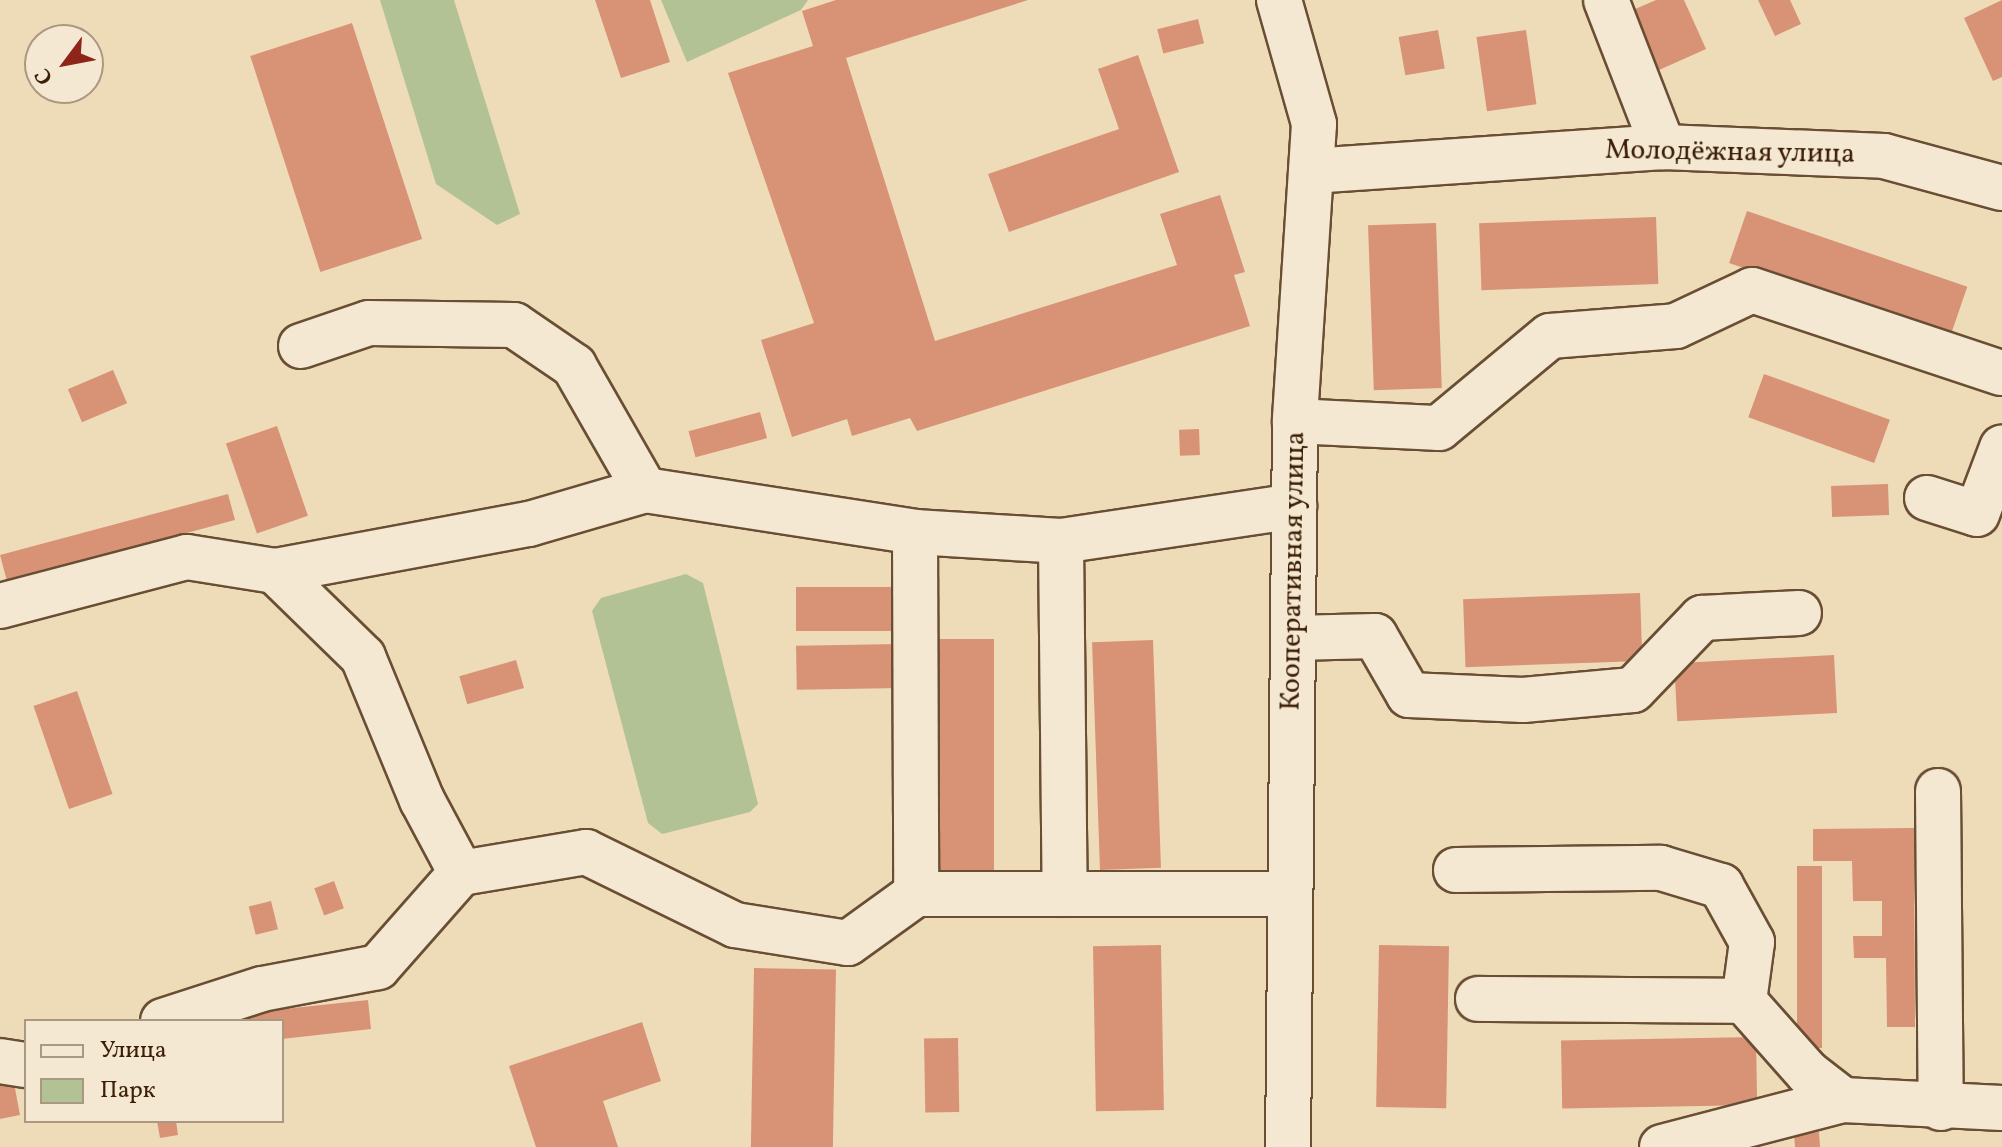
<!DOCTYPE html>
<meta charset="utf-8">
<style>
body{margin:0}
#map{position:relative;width:2002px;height:1147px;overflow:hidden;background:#eedcb9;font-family:Vollkorn,serif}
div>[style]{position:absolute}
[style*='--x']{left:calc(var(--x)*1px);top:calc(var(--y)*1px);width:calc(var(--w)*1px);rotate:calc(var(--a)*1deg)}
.green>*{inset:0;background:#b3c294}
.building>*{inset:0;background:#d89276;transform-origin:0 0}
.roads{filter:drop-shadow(2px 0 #694e34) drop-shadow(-2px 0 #694e34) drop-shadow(0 2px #694e34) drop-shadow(0 -2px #694e34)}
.minor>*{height:44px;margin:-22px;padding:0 22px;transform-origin:22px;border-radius:22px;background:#f4e8d2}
span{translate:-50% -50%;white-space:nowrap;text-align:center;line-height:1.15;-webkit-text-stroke:6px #f4e8d2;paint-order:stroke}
.street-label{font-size:28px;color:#3d1f08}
.legend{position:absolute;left:24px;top:1019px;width:260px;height:104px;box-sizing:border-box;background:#f4e8d2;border:2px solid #ab9881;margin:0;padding:10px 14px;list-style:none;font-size:24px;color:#3d1f08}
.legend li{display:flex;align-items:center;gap:16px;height:40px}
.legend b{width:40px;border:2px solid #ab9881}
.north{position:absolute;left:24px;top:24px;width:80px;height:80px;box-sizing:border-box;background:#f4e8d2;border:2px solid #ab9881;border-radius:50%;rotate:238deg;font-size:22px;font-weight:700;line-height:32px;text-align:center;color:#3d1f08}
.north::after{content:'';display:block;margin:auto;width:28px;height:36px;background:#8f2418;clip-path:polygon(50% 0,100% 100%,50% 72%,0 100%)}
</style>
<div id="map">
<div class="green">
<i style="clip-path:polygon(380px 0,454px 0,520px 214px,497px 225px,436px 184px)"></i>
<i style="clip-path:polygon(661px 0,808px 0,801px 10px,687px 62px)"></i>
<i style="clip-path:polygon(686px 574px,703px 583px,758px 804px,750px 812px,662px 834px,648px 823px,592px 611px,601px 598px)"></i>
</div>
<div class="building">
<i style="clip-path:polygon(595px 0,650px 0,670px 62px,621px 78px)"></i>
<i style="clip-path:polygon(836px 0,1028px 0,846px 58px,935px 341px,1177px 265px,1160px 214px,1220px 195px,1245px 272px,1234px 275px,1250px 326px,917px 431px,910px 418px,852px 436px,847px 419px,792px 437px,761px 340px,814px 323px,728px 73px,813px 46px,802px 11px)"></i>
<i style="clip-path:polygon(1656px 0,1684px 0,1706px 49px,1659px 70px,1633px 10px)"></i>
<i style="clip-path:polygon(1758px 0,1790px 0,1801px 24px,1775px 36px)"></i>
<i style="clip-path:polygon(2002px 0,2002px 77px,1993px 81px,1964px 18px)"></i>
<i style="left:1198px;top:19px;width:25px;height:42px;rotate:76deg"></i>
<i style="left:352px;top:23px;width:227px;height:107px;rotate:72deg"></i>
<i style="left:1438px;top:30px;width:39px;height:40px;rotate:80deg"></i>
<i style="left:1526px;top:30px;width:75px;height:50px;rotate:82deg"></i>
<i style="clip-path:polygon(1138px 55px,1179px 172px,1009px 232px,988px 174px,1119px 129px,1098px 69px)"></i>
<i style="left:1747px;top:211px;width:233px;height:55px;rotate:19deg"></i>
<i style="left:1656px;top:217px;width:67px;height:177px;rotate:88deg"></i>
<i style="left:1436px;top:223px;width:165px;height:68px;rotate:88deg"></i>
<i style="left:113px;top:370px;width:36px;height:49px;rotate:67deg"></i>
<i style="left:1764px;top:374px;width:134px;height:46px;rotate:20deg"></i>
<i style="left:760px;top:412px;width:27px;height:74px;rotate:75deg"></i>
<i style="left:277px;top:426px;width:95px;height:54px;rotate:71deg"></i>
<i style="left:1199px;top:429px;width:26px;height:20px;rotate:88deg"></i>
<i style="left:1888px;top:484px;width:31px;height:57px;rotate:88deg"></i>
<i style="left:228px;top:494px;width:27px;height:236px;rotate:75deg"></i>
<i style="left:796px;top:587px;width:103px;height:44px"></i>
<i style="left:1640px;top:593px;width:68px;height:177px;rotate:88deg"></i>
<i style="left:938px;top:639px;width:56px;height:235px"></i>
<i style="left:1153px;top:640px;width:228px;height:61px;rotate:88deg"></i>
<i style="left:900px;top:644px;width:44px;height:104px;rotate:89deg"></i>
<i style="left:1834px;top:655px;width:58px;height:160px;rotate:87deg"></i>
<i style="left:516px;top:660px;width:29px;height:59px;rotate:74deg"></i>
<i style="left:77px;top:691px;width:109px;height:46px;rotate:71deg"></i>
<i style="clip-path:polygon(1914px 828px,1915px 1027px,1887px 1027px,1886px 958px,1854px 958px,1853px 936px,1882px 936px,1882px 901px,1853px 901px,1852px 861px,1813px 861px,1813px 829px)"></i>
<i style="left:1822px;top:866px;width:182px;height:25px;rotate:90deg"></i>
<i style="left:334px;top:881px;width:29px;height:21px;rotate:70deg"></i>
<i style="left:271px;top:901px;width:29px;height:23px;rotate:76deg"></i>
<i style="left:1161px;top:945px;width:165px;height:68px;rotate:89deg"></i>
<i style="left:1379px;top:945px;width:70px;height:162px;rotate:1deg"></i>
<i style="left:754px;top:968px;width:82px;height:179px;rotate:1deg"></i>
<i style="clip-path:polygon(368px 1000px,371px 1029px,282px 1039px,282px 1021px,238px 1021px,237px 1014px)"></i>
<i style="clip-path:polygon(642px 1022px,661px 1081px,603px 1101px,618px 1147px,536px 1147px,509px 1066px)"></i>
<i style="left:1756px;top:1037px;width:68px;height:195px;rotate:89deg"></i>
<i style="left:958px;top:1038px;width:74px;height:34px;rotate:89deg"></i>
<i style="clip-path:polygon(14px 1083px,20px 1115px,0 1119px,0 1085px)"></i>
<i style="clip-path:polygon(157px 1121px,176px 1121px,178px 1135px,160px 1138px)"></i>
<i style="left:1819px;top:1132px;width:15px;height:25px;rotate:86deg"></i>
</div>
<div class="roads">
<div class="minor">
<i style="--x:1279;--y:0;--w:129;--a:74.2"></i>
<i style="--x:1314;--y:124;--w:298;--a:93.7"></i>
<i style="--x:1295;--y:421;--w:726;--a:90.55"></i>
<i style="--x:1606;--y:0;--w:158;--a:68.8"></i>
<i style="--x:1311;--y:171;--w:353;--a:-3.9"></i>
<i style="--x:1663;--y:147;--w:221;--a:2.3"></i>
<i style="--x:1884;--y:156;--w:122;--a:15.2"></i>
<i style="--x:301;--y:346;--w:72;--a:-18.7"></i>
<i style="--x:369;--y:323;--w:145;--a:0.8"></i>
<i style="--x:514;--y:325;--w:73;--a:34.3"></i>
<i style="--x:574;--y:366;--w:143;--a:60.2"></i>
<i style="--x:1295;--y:421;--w:144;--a:2.8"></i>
<i style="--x:1439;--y:428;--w:144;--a:-39.7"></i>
<i style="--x:1550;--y:336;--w:126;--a:-4.5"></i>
<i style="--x:1676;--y:326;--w:84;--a:-25.3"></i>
<i style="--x:1752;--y:290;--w:263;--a:18.4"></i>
<i style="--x:1927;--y:498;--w:52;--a:17.7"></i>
<i style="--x:1977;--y:514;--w:71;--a:-69.3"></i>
<i style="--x:915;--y:532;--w:362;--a:89.8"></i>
<i style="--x:1061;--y:541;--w:353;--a:89.4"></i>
<i style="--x:275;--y:571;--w:258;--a:-10.5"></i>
<i style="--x:529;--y:524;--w:121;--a:-16.3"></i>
<i style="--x:645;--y:490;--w:273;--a:8.8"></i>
<i style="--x:915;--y:532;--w:146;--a:3.5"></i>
<i style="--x:1061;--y:541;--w:236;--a:-8.5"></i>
<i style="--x:0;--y:606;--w:193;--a:-14.7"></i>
<i style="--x:187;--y:557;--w:89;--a:9"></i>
<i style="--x:275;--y:571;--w:123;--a:44.3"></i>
<i style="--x:363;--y:657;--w:155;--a:67.6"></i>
<i style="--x:422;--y:800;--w:83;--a:61.9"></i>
<i style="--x:1293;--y:638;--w:82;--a:-1.4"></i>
<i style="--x:1375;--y:636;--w:68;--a:60"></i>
<i style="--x:1409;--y:695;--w:114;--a:2.5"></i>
<i style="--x:1523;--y:700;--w:110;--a:-5.2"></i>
<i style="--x:1633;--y:690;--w:100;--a:-46.2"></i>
<i style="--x:1702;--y:618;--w:97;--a:-3"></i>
<i style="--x:1938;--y:791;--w:317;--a:89.5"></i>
<i style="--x:1456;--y:870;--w:205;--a:-0.6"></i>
<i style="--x:1661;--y:868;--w:63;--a:16.7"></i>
<i style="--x:1721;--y:886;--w:64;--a:61"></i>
<i style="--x:1752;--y:942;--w:60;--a:97.7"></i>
<i style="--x:1478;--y:999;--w:266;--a:0.4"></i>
<i style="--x:1744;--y:1001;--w:96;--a:48.4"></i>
<i style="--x:1808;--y:1073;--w:44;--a:37.6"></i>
<i style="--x:1843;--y:1100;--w:159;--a:2.9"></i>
<i style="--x:163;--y:1021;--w:104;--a:-17.9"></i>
<i style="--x:262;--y:989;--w:118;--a:-10.7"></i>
<i style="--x:378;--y:967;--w:125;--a:-48.6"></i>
<i style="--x:461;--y:873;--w:127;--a:-9.5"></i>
<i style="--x:586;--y:852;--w:166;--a:26.1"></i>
<i style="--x:735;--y:925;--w:114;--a:9.1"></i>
<i style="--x:848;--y:943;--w:84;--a:-35.8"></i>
<i style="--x:916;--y:894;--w:374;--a:0"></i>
<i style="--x:0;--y:1061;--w:26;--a:9"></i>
<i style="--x:1662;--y:1147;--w:187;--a:-14.6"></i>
</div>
</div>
<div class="street-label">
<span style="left:1730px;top:153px;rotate:1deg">Молодёжная улица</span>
<span style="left:1294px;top:571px;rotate:-89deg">Кооперативная улица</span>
</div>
<ul class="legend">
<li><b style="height:10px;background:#f4e8d2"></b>Улица</li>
<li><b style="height:22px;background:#b3c294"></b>Парк</li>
</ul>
<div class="north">С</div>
</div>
